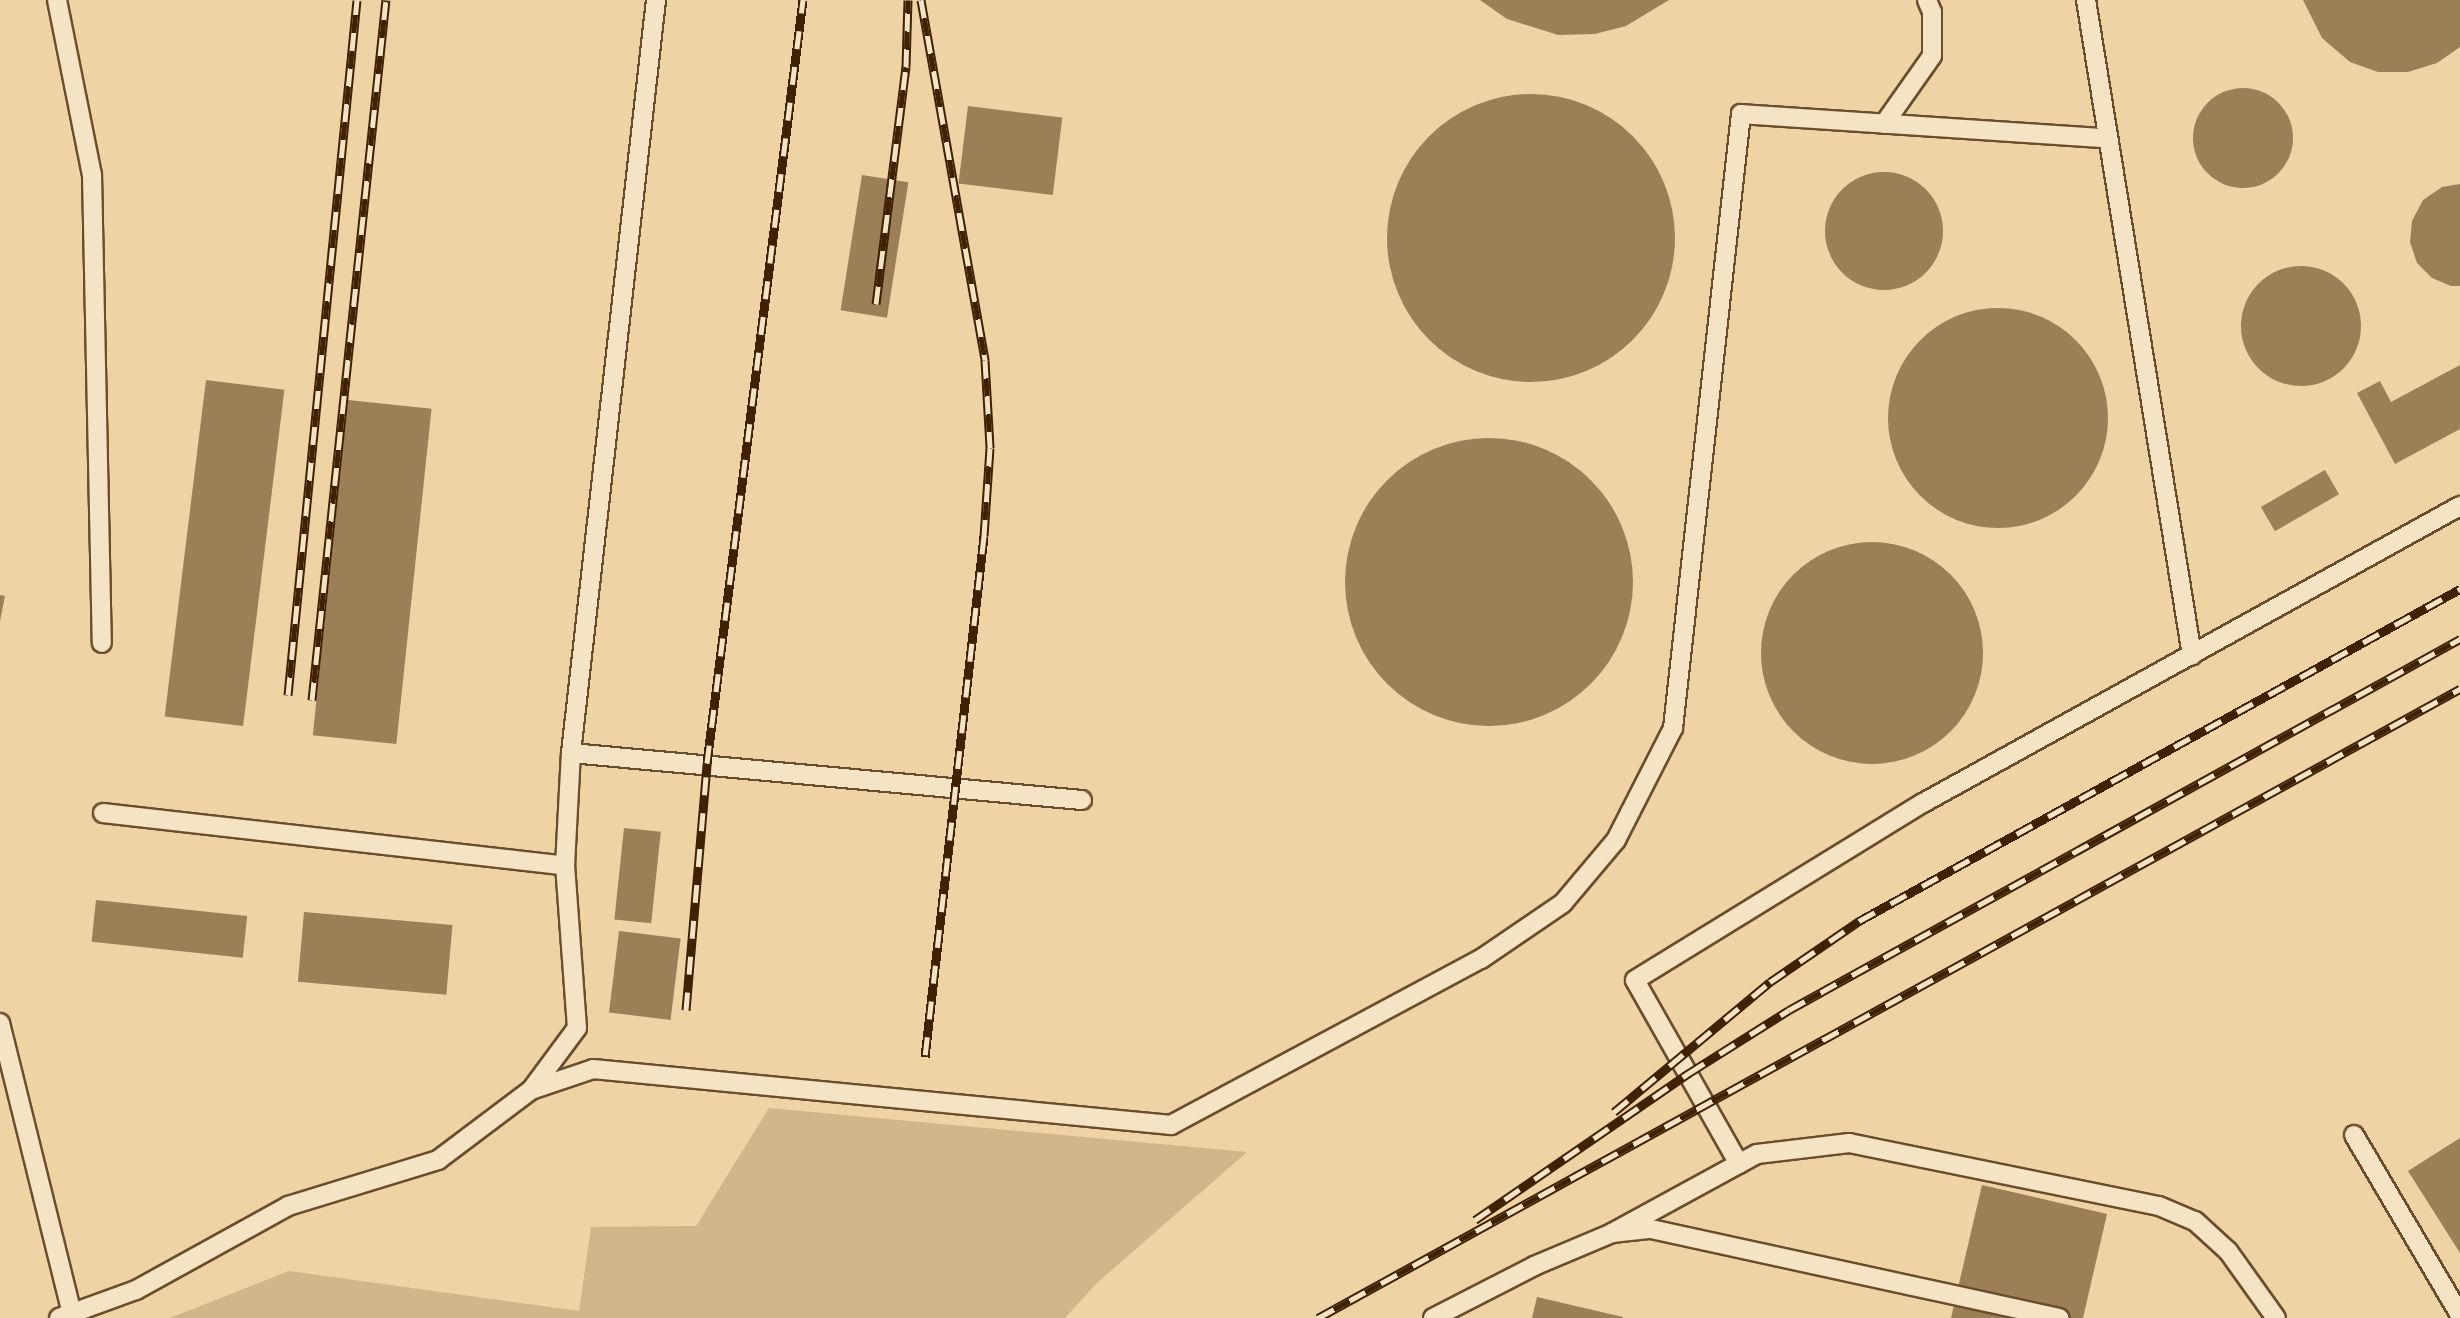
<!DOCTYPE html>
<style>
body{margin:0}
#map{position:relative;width:2460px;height:1318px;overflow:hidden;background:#eed4a4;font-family:"Libre Caslon Text",serif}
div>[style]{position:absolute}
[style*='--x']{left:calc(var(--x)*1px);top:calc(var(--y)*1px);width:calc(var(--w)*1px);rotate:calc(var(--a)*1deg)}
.green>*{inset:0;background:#d0b689}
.building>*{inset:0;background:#9a7f57;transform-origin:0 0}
.round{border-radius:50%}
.roads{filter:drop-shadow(2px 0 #6a4e2b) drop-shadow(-2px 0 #6a4e2b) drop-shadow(0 2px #6a4e2b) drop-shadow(0 -2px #6a4e2b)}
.lane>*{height:18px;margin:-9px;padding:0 9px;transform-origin:9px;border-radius:9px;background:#f4e3c4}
.rail>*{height:9px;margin-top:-4.5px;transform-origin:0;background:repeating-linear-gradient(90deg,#f4e3c4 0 18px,#3e2203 0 36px);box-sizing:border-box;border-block:2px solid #3e2203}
span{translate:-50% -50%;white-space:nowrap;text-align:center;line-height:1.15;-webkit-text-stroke:7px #f4e3c4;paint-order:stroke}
</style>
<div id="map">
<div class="green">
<i style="clip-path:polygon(769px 1108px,1247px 1152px,1097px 1283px,1065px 1318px,170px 1318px,289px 1271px,579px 1311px,591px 1227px,696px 1226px)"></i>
</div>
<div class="building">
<i style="clip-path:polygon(1480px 0,1669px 0,1626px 26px,1595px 34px,1558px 35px,1507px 19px)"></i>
<i style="clip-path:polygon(2303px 0,2460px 0,2460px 47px,2437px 63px,2408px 72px,2378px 72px,2350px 62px,2322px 38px)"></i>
<i class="round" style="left:2193px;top:88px;width:100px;height:100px"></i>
<i class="round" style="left:1387px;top:94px;width:288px;height:288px"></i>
<i style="left:968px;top:106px;width:95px;height:78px;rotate:7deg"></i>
<i class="round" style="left:1825px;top:172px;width:118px;height:118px"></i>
<i style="left:862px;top:175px;width:47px;height:137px;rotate:9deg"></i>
<i style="clip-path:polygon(2460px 184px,2460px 286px,2451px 286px,2432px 278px,2417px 263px,2410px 242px,2412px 221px,2423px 200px,2442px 187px)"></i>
<i class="round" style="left:2241px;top:266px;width:120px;height:120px"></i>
<i class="round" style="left:1888px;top:308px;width:220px;height:220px"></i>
<i style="clip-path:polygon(2460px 365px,2460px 429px,2395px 464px,2357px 393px,2380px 381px,2391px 402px)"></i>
<i style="left:206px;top:380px;width:79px;height:339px;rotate:7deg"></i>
<i style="left:348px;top:400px;width:84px;height:337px;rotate:6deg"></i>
<i class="round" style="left:1345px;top:438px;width:288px;height:288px"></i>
<i style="left:2325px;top:470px;width:28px;height:74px;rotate:60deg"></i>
<i class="round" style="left:1761px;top:542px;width:222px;height:222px"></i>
<i style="left:0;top:595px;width:5px;height:33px;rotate:11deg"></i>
<i style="left:624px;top:828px;width:37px;height:92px;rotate:6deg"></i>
<i style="left:96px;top:900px;width:152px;height:42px;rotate:6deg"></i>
<i style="left:304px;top:912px;width:149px;height:70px;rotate:5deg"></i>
<i style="left:619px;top:931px;width:62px;height:82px;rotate:7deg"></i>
<i style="clip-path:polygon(2460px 1138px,2460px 1253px,2408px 1171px)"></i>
<i style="clip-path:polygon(1982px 1185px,2107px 1214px,2083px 1318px,1951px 1318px)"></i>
<i style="clip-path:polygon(1537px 1297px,1623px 1317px,1623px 1318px,1532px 1318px)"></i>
</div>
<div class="roads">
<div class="lane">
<i style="--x:57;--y:0;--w:178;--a:78.7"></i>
<i style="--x:92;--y:175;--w:468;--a:88.8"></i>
<i style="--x:2086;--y:0;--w:664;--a:80.81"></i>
<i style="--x:1884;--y:124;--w:83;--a:-54.8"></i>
<i style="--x:1932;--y:56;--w:44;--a:-90"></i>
<i style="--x:1932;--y:12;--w:13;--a:-113"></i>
<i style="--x:571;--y:753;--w:513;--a:5.26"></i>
<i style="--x:103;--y:813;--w:465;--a:6.5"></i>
<i style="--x:0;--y:1023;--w:300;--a:76.1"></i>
<i style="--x:531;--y:1090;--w:65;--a:-18.7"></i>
<i style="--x:593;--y:1069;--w:581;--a:5.53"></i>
<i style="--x:1171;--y:1125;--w:352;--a:-28.2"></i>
<i style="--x:1481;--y:959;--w:99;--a:-34.3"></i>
<i style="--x:1563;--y:903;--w:82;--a:-49.9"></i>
<i style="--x:1616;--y:840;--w:126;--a:-63"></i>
<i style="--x:1673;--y:728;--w:618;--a:-83.68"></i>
<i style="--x:1741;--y:114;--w:367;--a:3.8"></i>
<i style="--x:2354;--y:1135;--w:209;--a:59.5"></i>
<i style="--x:1739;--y:1164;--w:211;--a:-119.5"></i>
<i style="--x:1635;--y:980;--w:338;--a:-31.6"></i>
<i style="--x:1923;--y:803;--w:614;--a:-28.95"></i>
<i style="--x:1612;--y:1233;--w:165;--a:-28.6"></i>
<i style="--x:1757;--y:1154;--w:93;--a:-6.8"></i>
<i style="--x:1849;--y:1143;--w:316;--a:11.5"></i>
<i style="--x:2159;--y:1206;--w:39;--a:23"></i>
<i style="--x:2195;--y:1221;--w:45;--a:42.3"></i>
<i style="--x:2228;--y:1251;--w:82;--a:54.4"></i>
<i style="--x:59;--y:1318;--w:82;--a:-20"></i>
<i style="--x:136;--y:1290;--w:174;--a:-28.9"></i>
<i style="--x:288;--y:1206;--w:157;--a:-17"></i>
<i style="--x:438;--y:1160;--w:116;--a:-37"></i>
<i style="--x:531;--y:1090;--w:77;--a:-53.4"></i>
<i style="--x:577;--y:1028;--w:162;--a:-94.2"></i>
<i style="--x:565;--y:866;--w:113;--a:-87"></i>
<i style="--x:571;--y:753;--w:758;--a:-83.56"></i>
<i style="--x:1433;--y:1318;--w:114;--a:-27.2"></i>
<i style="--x:1534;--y:1266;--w:85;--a:-22.9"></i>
<i style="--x:1612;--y:1233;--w:39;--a:-6"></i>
<i style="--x:1651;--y:1229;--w:418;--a:12.3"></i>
</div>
</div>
<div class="rail">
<i style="--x:921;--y:0;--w:366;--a:79.9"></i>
<i style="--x:985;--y:360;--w:88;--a:86.7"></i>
<i style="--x:990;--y:448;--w:88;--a:93.9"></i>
<i style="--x:984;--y:536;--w:524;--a:96.46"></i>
<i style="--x:876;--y:304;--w:239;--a:-82.8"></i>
<i style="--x:906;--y:67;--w:67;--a:-88.3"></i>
<i style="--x:288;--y:695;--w:698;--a:-84.33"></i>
<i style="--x:312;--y:700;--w:704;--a:-83.97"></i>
<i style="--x:686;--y:1010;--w:248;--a:-85.1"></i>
<i style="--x:707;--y:763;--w:769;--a:-82.83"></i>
<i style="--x:1614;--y:1112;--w:203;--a:-39.8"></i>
<i style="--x:1770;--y:982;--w:108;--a:-34.4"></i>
<i style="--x:1859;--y:921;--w:687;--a:-28.92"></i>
<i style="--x:1475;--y:1220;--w:260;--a:-34.5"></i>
<i style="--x:1689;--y:1073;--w:118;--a:-32.2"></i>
<i style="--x:1789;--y:1010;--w:767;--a:-28.94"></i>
<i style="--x:1318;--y:1318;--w:1304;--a:-28.85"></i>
</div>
</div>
